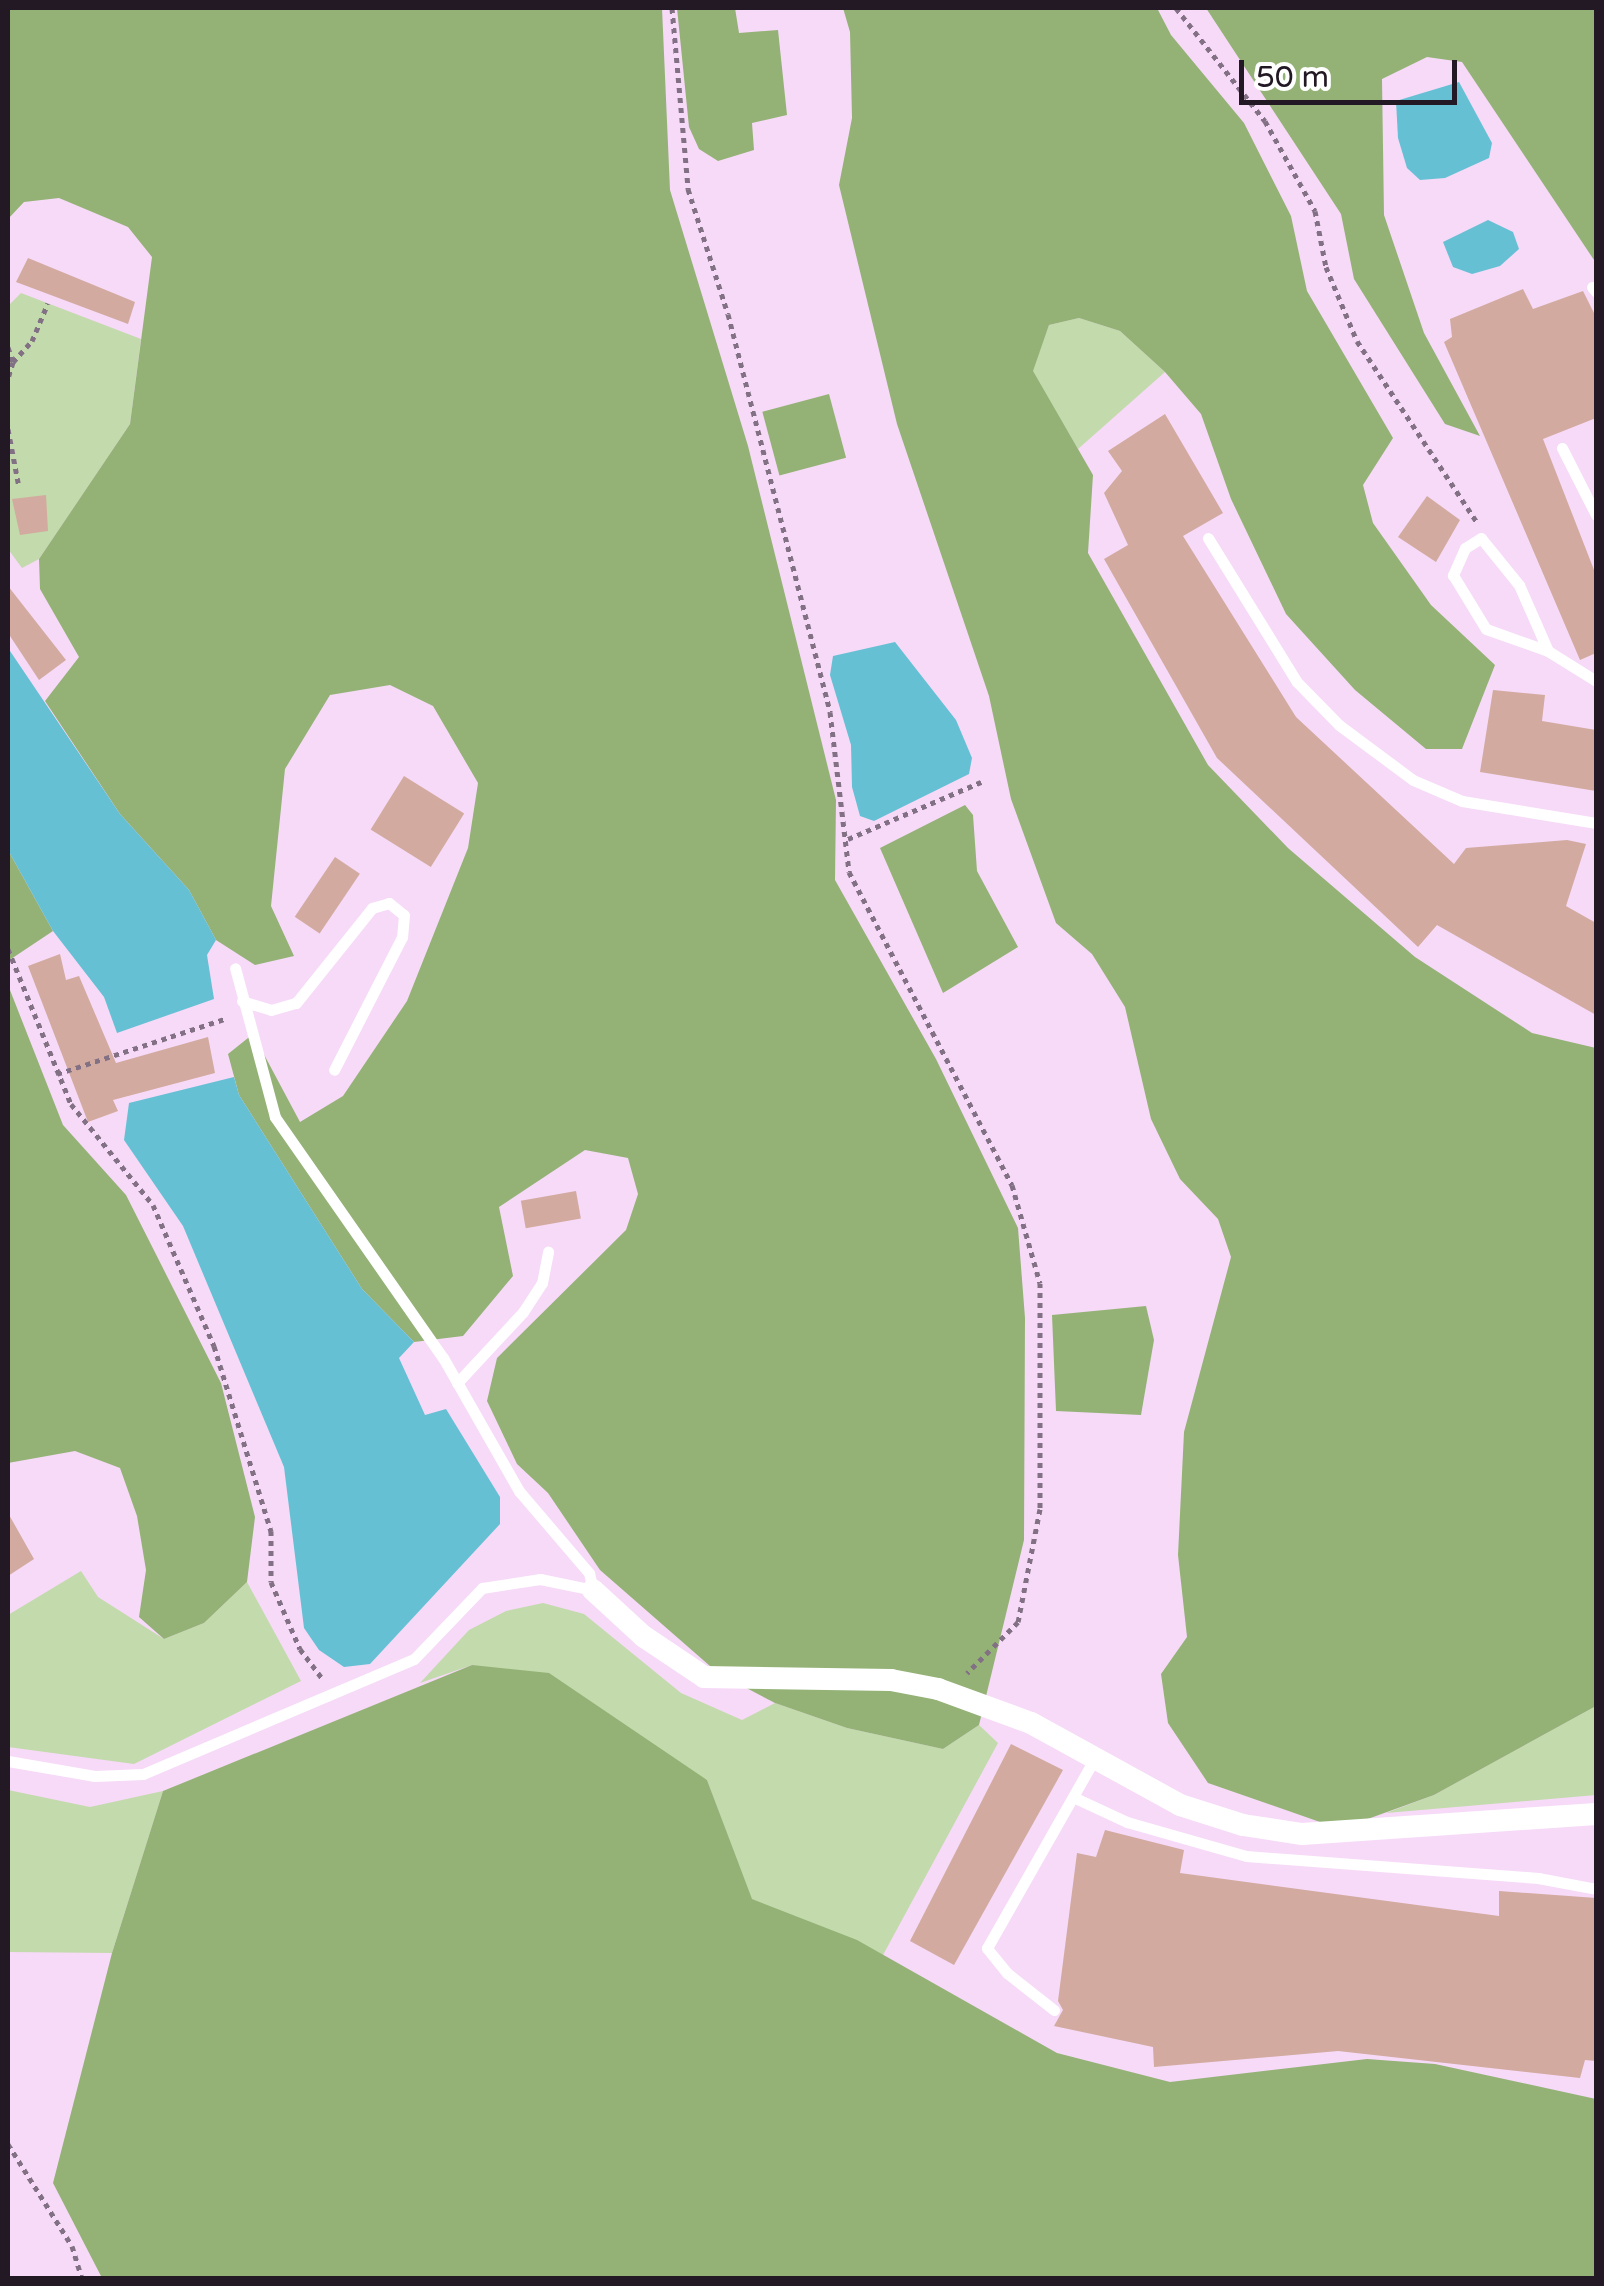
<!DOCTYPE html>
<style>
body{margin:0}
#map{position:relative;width:1604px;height:2286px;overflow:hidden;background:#f6daf8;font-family:"Varela Round",sans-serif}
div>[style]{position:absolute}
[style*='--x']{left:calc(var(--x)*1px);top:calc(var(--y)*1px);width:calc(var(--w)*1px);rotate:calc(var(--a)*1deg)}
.green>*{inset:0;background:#c3daac}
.forest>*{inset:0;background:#94b276;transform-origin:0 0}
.water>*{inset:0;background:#66c0d4}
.building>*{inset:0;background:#d2aa9f;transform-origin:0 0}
.path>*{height:5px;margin-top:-2.5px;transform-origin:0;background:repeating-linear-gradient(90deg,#827084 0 5px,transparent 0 10px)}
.lane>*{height:11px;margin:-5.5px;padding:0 5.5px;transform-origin:5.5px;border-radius:5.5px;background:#fff}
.street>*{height:22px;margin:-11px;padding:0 11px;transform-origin:11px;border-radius:11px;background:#fff}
span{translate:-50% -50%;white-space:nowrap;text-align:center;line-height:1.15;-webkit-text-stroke:8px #fff;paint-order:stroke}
.frame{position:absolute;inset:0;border:10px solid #231924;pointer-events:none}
.scale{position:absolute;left:1239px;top:60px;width:218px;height:45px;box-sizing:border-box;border:5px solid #231924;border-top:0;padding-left:12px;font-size:30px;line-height:35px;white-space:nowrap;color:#231924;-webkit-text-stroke:8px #fff;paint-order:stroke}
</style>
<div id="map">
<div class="green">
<i style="clip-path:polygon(21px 293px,141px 339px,130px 424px,39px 559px,22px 568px,8px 549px,8px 306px)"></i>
<i style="clip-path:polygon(1079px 318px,1120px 331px,1165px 372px,1078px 449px,1032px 371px,1049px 325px)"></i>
<i style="clip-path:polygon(81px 1571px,98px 1597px,164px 1639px,204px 1623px,247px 1582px,301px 1681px,134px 1764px,8px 1747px,8px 1615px)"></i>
<i style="clip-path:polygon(543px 1603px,584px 1614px,681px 1693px,742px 1720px,775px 1703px,847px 1728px,943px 1749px,979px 1725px,998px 1743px,883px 1955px,751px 1899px,707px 1780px,472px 1665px,420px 1683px,469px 1630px,506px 1611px)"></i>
<i style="clip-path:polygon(1596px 1706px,1596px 1795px,1386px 1813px,1434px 1795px)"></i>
<i style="clip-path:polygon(8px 1790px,90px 1807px,163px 1791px,112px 1953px,8px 1952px)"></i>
</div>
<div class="forest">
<i style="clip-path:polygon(8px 8px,662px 8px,670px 190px,748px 446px,836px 800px,835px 880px,936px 1059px,1018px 1228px,1025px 1318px,1024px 1540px,979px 1725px,943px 1749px,847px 1728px,775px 1703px,718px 1673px,600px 1570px,548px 1493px,517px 1464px,487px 1401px,497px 1358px,626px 1230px,638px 1194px,628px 1158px,585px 1150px,499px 1207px,513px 1276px,463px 1336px,414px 1342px,362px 1289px,239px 1095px,228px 1054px,253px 1034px,300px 1122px,343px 1096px,407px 1001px,468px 848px,478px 783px,433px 706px,390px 685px,330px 695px,285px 769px,271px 906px,294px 956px,255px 965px,216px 940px,189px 890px,120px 814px,45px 701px,79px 657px,40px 589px,39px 559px,130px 424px,152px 257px,128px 227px,59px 198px,24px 202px,8px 219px)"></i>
<i style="clip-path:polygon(677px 8px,735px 8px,739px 33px,778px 30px,787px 115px,752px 123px,754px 150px,718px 161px,699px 149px,689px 127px)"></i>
<i style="clip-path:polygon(843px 8px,1157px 8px,1171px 35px,1244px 123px,1291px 216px,1307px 291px,1393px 438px,1363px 485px,1373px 523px,1431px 605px,1495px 665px,1462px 749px,1426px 749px,1355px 690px,1286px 614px,1231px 499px,1201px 414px,1165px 372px,1120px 331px,1079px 318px,1049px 325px,1033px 371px,1093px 475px,1088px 553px,1208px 765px,1288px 848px,1415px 957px,1532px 1033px,1596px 1048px,1596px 1706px,1434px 1795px,1340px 1829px,1208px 1783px,1168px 1723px,1161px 1674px,1187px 1637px,1178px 1555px,1184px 1432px,1231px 1257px,1218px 1219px,1180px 1179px,1151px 1119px,1125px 1007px,1092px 954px,1056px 923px,1011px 799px,989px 696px,897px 424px,839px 185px,852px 118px,850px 32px)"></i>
<i style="clip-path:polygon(1206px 8px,1596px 8px,1596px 263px,1462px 62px,1427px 57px,1382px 79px,1384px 215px,1424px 333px,1480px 436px,1445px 424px,1354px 279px,1341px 214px)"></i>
<i style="left:829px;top:394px;width:66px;height:69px;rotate:75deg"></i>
<i style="clip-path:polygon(965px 805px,973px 815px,977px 871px,1018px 947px,943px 993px,880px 848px)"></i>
<i style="clip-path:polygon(8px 850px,53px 931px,8px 961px)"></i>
<i style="clip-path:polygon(8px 985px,63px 1125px,126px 1195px,221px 1383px,255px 1517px,247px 1582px,204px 1623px,164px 1639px,139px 1617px,146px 1570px,137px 1516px,120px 1468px,75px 1451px,8px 1463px)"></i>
<i style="clip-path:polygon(1146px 1306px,1154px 1340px,1141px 1415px,1056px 1411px,1052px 1315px)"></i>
<i style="clip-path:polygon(472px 1665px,549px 1673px,707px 1780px,752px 1899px,857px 1940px,1057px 2053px,1170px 2082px,1367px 2059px,1435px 2064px,1596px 2099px,1596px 2278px,102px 2278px,53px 2183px,112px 1953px,163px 1791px)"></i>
</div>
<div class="water">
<i style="clip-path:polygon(1459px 82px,1492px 143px,1489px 158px,1445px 178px,1420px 180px,1407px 168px,1398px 138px,1396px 101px)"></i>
<i style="clip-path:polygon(1488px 220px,1513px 232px,1519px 249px,1500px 266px,1472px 274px,1453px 267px,1443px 242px)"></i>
<i style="clip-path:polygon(895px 642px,956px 720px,972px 758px,969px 774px,874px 821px,860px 816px,852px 787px,851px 745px,830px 675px,833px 656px)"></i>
<i style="clip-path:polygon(8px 648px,120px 814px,189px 890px,216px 940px,207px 955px,214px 999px,117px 1033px,104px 997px,53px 931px,8px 850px)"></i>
<i style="clip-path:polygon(234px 1077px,239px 1095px,362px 1289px,414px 1342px,399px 1358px,425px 1415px,446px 1409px,500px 1497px,500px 1524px,370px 1664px,344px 1667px,319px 1650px,304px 1628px,284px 1467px,183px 1226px,124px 1140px,129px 1103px)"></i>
</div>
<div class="building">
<i style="clip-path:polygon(28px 258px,135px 302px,128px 324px,16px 282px)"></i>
<i style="clip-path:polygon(1523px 289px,1533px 309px,1583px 291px,1596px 317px,1596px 418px,1543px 439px,1596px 575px,1596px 653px,1580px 660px,1444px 342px,1452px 337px,1450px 319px)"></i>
<i style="clip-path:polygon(1165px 414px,1223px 513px,1183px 536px,1296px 717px,1454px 864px,1466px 848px,1567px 840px,1586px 844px,1566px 906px,1596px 923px,1596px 1015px,1437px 925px,1418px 947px,1217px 758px,1104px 559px,1128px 545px,1104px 493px,1122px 471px,1108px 451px)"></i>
<i style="clip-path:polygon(46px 495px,48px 531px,20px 535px,12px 499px)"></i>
<i style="clip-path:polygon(1427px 496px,1460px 520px,1436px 562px,1398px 537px)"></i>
<i style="clip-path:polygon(8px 586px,66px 660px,39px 680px,8px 633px)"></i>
<i style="clip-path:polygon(1493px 690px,1545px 695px,1542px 721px,1596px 730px,1596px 791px,1480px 772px)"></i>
<i style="left:404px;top:776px;width:71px;height:63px;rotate:32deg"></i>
<i style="left:335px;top:857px;width:30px;height:72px;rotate:34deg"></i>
<i style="clip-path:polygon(60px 954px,66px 980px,79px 976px,116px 1063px,208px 1037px,215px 1073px,113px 1100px,118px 1111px,88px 1122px,28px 966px)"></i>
<i style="left:576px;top:1191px;width:28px;height:56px;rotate:80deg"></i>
<i style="clip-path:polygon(8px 1513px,34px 1559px,8px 1576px)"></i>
<i style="clip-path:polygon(1011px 1744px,1063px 1770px,954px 1965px,910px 1941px)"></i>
<i style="clip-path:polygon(1105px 1830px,1184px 1850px,1180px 1873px,1499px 1916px,1499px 1891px,1596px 1898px,1596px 2061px,1585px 2060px,1580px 2078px,1338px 2051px,1154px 2067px,1153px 2047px,1054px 2026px,1063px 2010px,1058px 2001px,1077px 1853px,1096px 1857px)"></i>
</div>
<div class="path">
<i style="--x:672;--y:8;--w:182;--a:84.9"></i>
<i style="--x:688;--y:189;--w:131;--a:72.3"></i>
<i style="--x:728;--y:314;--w:411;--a:75.6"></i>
<i style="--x:830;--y:712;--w:161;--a:83.2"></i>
<i style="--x:849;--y:872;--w:353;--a:62.5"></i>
<i style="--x:1012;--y:1185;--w:102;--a:74.1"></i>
<i style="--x:1040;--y:1283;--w:226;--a:90"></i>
<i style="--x:1040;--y:1509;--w:115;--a:101"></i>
<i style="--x:1018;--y:1622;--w:72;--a:135"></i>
<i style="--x:1176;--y:8;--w:144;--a:51.8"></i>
<i style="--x:1265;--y:121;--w:103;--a:60.9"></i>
<i style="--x:1315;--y:211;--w:57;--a:78.9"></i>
<i style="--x:1326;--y:267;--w:80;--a:67.3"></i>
<i style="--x:1357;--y:341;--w:216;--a:56.5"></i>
<i style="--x:8;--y:347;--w:16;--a:72"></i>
<i style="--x:13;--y:362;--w:17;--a:107"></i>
<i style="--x:13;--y:362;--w:28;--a:-48"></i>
<i style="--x:32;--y:341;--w:41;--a:-67.2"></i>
<i style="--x:8;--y:429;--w:59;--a:79.3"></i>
<i style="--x:848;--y:839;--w:145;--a:-23.2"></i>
<i style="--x:8;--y:949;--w:167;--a:67.9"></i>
<i style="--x:71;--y:1104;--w:130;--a:50.9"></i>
<i style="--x:153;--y:1205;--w:154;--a:66.6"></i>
<i style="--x:214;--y:1346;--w:194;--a:72.9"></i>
<i style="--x:271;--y:1531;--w:51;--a:90"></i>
<i style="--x:271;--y:1582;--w:73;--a:66.6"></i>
<i style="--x:300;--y:1649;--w:38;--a:53"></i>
<i style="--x:57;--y:1074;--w:179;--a:-18.2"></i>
<i style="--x:8;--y:2144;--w:120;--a:57.9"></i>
<i style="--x:72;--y:2246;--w:34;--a:73"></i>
</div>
<div class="lane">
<i style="--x:1592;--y:287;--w:6;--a:51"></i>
<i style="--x:1562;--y:448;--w:75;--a:63.1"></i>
<i style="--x:1208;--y:538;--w:169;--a:58.3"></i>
<i style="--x:1297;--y:682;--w:60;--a:45.7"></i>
<i style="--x:1339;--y:725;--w:92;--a:36.6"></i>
<i style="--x:1413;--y:780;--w:53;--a:23.2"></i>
<i style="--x:1462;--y:801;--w:136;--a:9.3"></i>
<i style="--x:1548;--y:651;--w:72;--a:-113.7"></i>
<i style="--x:1519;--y:585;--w:60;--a:-129"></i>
<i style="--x:1481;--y:538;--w:19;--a:148"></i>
<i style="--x:1465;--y:548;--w:30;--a:114"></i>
<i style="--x:1453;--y:575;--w:63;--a:58.6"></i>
<i style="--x:1486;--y:629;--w:66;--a:19.5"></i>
<i style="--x:1548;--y:651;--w:57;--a:32"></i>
<i style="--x:242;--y:1001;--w:30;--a:17"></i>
<i style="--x:271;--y:1010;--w:26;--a:-16"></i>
<i style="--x:296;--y:1003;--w:122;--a:-51.3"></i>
<i style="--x:372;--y:908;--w:18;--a:-16"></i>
<i style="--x:389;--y:903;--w:19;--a:39"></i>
<i style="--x:404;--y:915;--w:22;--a:95"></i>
<i style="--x:402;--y:937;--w:149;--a:117.1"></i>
<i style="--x:457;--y:1383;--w:97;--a:-47.1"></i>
<i style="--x:523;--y:1312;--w:35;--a:-57"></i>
<i style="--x:542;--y:1283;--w:32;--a:-79"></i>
<i style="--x:8;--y:1761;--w:88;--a:9.8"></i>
<i style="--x:95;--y:1776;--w:48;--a:-2.4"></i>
<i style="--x:143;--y:1774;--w:294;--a:-23"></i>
<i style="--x:414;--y:1659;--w:98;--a:-46.2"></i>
<i style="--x:482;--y:1588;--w:59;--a:-8.8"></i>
<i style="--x:540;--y:1579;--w:54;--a:11.7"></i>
<i style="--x:593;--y:1590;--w:17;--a:-103"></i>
<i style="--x:589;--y:1573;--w:108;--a:-130.5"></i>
<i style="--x:519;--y:1491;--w:153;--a:-119.7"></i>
<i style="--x:443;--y:1358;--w:294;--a:-124.9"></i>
<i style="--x:275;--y:1117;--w:154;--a:-105"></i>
<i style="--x:1073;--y:1797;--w:60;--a:24.8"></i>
<i style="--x:1127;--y:1822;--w:124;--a:15.9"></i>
<i style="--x:1246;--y:1856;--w:293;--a:4.3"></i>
<i style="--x:1538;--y:1878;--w:59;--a:10.7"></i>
<i style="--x:1054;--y:2010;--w:60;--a:-141.8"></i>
<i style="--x:1007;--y:1973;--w:32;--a:-129"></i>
<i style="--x:987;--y:1948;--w:219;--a:-60.4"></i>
</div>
<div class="street">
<i style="--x:593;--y:1590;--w:68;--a:42.6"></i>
<i style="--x:643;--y:1636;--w:73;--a:33.9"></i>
<i style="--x:704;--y:1677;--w:187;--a:0.9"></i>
<i style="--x:891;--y:1680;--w:48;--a:10.8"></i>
<i style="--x:938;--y:1689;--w:99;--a:20.1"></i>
<i style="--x:1031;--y:1723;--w:170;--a:28.8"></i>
<i style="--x:1180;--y:1805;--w:66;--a:17.6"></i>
<i style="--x:1243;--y:1825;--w:60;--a:8.7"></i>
<i style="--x:1302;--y:1834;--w:295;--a:-3.9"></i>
</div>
<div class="frame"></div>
<div class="scale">50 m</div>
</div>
